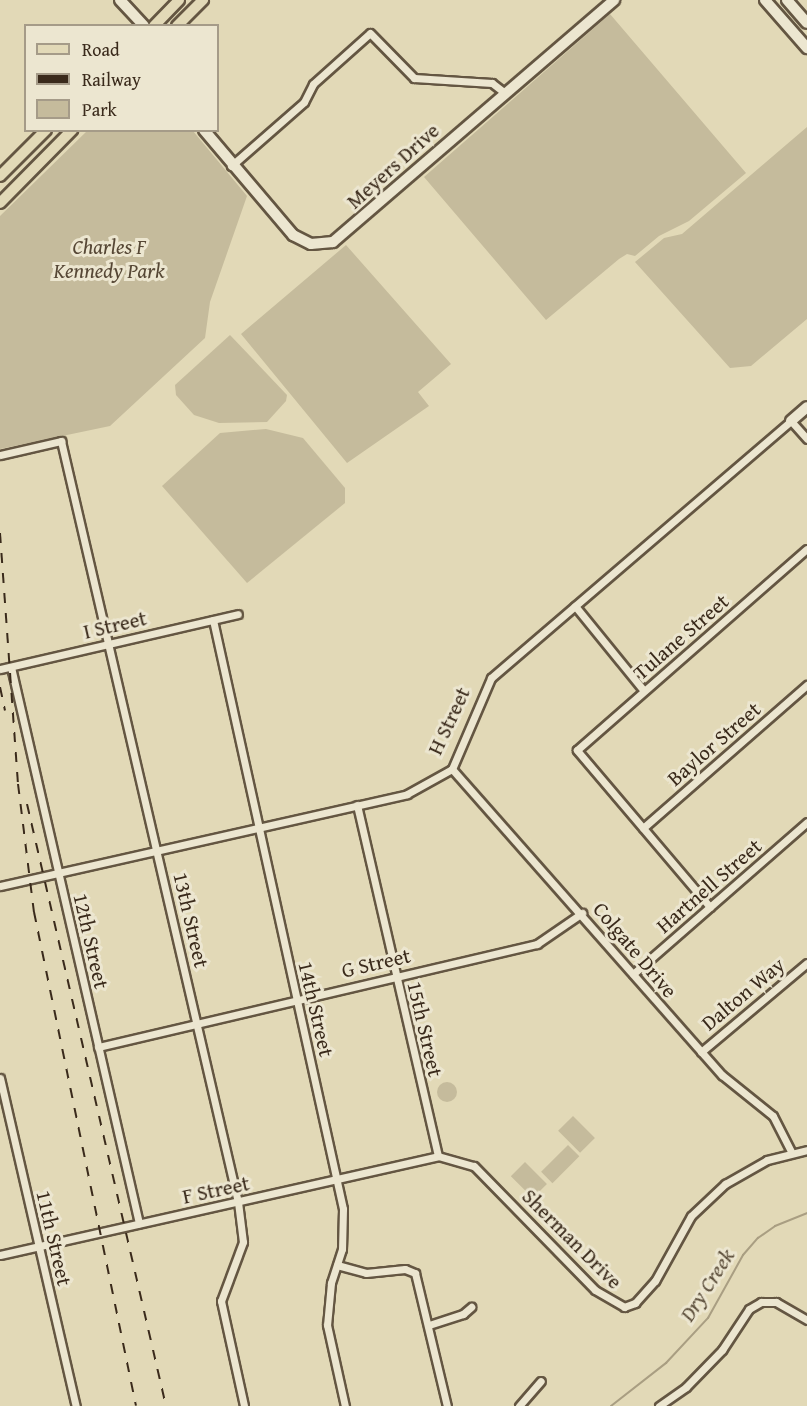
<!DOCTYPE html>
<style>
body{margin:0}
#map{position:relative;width:807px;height:1406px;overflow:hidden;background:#e2d9b7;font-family:"Gentium Book Plus",serif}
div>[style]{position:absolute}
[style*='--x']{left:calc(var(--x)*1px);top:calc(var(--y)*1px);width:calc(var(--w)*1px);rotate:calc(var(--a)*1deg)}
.green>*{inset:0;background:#c5bb9c;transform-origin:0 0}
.round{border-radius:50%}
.stream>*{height:2px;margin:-1px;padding:0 1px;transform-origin:1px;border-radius:1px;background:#a99e82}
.roads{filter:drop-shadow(2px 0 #645642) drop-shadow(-2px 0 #645642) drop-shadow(0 2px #645642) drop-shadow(0 -2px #645642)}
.street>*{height:7px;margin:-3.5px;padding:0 3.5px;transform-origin:3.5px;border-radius:3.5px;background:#ece6d0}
.secondary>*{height:10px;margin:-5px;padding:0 5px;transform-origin:5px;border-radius:5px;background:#ece6d0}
.primary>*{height:10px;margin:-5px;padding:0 5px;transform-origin:5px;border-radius:5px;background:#e2d9b7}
.rail>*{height:2px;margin-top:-1px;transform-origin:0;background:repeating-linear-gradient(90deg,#3a2a1b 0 10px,transparent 0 20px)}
span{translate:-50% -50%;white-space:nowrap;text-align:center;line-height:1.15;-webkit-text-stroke:6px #ece6d0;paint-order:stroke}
.street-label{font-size:21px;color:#3a2a1b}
.park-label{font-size:21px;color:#564735;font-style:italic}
.water-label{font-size:22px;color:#5b4d3a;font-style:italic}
.legend{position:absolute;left:24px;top:24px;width:195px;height:108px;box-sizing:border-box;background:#ece6d0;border:2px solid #a59b88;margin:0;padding:8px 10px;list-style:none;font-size:18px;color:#3a2a1b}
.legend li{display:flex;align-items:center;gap:12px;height:30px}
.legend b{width:30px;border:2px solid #a59b88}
</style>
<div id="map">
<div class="green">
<i style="clip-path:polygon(610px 14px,746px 173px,689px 221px,659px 236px,635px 256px,627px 254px,619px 259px,546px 320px,424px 177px)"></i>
<i style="clip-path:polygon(807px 127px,807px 319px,751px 366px,730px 368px,635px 262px,664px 238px,682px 234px)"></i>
<i style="clip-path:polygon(87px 131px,193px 131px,247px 196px,210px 302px,205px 338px,110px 426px,0 449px,0 216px)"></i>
<i style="clip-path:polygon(346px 245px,451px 364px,418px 392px,429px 406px,347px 463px,241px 334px)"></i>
<i style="clip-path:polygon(230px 335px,287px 395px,286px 401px,267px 422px,219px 423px,194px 415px,176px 395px,175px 385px)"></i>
<i style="clip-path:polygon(266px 429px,303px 438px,345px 488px,345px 503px,247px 583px,162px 486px,220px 433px)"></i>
<i class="round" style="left:437px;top:1082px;width:20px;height:20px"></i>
<i style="left:573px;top:1116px;width:31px;height:21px;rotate:45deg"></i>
<i style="left:568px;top:1145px;width:16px;height:38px;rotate:45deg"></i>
<i style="left:525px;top:1162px;width:31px;height:20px;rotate:45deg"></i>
</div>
<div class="stream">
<i style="--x:611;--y:1406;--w:70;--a:-38"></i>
<i style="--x:666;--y:1363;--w:62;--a:-47"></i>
<i style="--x:708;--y:1318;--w:72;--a:-60.9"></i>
<i style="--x:743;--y:1255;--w:23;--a:-49"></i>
<i style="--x:758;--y:1238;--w:21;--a:-35"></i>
<i style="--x:775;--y:1226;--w:35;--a:-22"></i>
</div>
<div class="roads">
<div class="street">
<i style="--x:231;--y:166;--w:97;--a:-41.2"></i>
<i style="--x:304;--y:102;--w:20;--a:-63"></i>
<i style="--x:313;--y:84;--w:76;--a:-41.8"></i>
<i style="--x:370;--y:33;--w:63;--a:45.6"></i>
<i style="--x:414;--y:78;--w:78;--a:3.7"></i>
<i style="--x:492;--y:83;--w:16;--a:38"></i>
<i style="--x:0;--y:455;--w:63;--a:-12.9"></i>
<i style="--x:61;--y:441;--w:781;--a:76.91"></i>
<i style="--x:238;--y:1202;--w:40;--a:82.9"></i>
<i style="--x:243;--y:1242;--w:63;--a:110.4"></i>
<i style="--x:221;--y:1301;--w:107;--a:77.6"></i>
<i style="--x:575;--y:606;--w:109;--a:50.9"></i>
<i style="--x:213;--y:620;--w:603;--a:77.55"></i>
<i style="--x:343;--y:1209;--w:40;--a:91.4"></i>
<i style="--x:342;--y:1249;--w:36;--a:108"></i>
<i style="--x:331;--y:1283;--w:42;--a:95.4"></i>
<i style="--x:327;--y:1325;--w:83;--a:77.5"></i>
<i style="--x:11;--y:667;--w:571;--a:77.04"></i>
<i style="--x:0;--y:669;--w:244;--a:-13"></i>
<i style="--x:452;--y:769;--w:408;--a:48.6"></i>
<i style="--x:722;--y:1075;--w:65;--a:38.8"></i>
<i style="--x:773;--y:1116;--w:39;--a:63"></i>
<i style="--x:357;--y:805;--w:360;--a:77"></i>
<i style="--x:643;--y:828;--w:218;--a:-41.1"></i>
<i style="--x:0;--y:886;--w:417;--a:-12.7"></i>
<i style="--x:407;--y:794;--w:51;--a:-29.1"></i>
<i style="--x:452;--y:769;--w:99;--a:-66.8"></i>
<i style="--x:491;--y:678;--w:395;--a:-40.6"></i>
<i style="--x:791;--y:421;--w:24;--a:48"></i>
<i style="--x:710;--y:907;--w:206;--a:-130.3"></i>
<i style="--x:577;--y:750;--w:305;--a:-41.2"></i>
<i style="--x:633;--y:974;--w:231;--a:-41.1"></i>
<i style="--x:98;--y:1047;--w:451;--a:-13.2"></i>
<i style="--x:537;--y:944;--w:55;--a:-34.6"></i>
<i style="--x:701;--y:1052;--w:138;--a:-40"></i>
<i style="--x:0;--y:1078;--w:337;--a:77"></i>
<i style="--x:0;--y:1255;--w:449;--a:-12.7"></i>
<i style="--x:438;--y:1156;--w:37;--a:16"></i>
<i style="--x:474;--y:1166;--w:173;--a:45.7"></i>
<i style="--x:595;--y:1290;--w:34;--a:30"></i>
<i style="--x:624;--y:1307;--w:12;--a:-20"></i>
<i style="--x:635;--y:1303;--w:30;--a:-48"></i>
<i style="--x:655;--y:1281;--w:74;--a:-61"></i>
<i style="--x:691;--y:1216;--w:47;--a:-43.3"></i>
<i style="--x:725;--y:1184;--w:48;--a:-29.7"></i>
<i style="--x:767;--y:1160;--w:41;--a:-14"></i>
<i style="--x:337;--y:1265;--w:30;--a:15"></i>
<i style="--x:366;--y:1273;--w:39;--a:-6"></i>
<i style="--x:405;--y:1269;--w:11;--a:22"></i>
<i style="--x:415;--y:1273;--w:137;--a:76.5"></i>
<i style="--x:429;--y:1325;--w:36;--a:-18"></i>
<i style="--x:463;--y:1314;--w:11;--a:-41"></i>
<i style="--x:519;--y:1406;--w:33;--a:-49"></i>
<i style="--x:659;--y:1406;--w:33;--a:-35"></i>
<i style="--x:686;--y:1387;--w:52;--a:-45.8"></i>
<i style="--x:722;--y:1350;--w:49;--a:-56.6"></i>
<i style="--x:749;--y:1309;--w:14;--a:-30"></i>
<i style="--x:761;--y:1302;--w:15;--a:0"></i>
<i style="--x:776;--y:1302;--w:36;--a:30"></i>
</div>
<div class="secondary">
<i style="--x:120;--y:0;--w:35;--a:47"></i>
<i style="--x:765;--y:0;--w:64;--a:48.8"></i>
<i style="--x:787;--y:0;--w:30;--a:49"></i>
<i style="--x:204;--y:130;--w:138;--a:49.7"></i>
<i style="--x:293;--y:235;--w:20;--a:27"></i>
<i style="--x:311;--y:244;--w:22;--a:-5"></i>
<i style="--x:333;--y:242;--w:371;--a:-40.7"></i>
<i style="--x:791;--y:421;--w:21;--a:-41"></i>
</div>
<div class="primary">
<i style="--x:154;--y:26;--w:36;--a:-46"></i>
<i style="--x:177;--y:26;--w:37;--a:-45"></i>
<i style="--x:0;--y:176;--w:65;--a:-45"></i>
<i style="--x:0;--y:203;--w:103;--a:-45.4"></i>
</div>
</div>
<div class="rail">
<i style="--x:0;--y:533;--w:252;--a:85.9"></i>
<i style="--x:18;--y:784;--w:129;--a:82.9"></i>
<i style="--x:34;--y:912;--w:504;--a:78.33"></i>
<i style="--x:0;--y:687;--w:24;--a:78"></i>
<i style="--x:27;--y:804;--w:618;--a:77"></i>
</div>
<div class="street-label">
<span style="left:393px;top:166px;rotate:-42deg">Meyers Drive</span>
<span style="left:115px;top:625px;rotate:-13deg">I Street</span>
<span style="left:681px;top:637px;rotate:-41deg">Tulane Street</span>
<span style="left:449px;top:721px;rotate:-65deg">H Street</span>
<span style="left:714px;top:744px;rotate:-41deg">Baylor Street</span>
<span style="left:709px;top:886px;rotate:-41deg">Hartnell Street</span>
<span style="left:191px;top:920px;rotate:77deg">13th Street</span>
<span style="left:91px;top:941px;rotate:77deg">12th Street</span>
<span style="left:635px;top:950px;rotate:50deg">Colgate Drive</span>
<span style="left:376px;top:963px;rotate:-13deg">G Street</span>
<span style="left:743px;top:994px;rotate:-40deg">Dalton Way</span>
<span style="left:316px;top:1009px;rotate:77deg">14th Street</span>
<span style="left:425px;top:1029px;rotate:77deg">15th Street</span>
<span style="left:216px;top:1190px;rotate:-12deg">F Street</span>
<span style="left:54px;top:1238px;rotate:77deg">11th Street</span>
<span style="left:572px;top:1239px;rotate:45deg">Sherman Drive</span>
</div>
<div class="park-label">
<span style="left:109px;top:259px">Charles F<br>Kennedy Park</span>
</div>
<div class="water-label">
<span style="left:707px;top:1285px;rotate:-57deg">Dry Creek</span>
</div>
<ul class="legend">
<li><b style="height:8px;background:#e2d9b7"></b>Road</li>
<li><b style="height:8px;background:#3a2a1b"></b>Railway</li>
<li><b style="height:16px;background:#c5bb9c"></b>Park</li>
</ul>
</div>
